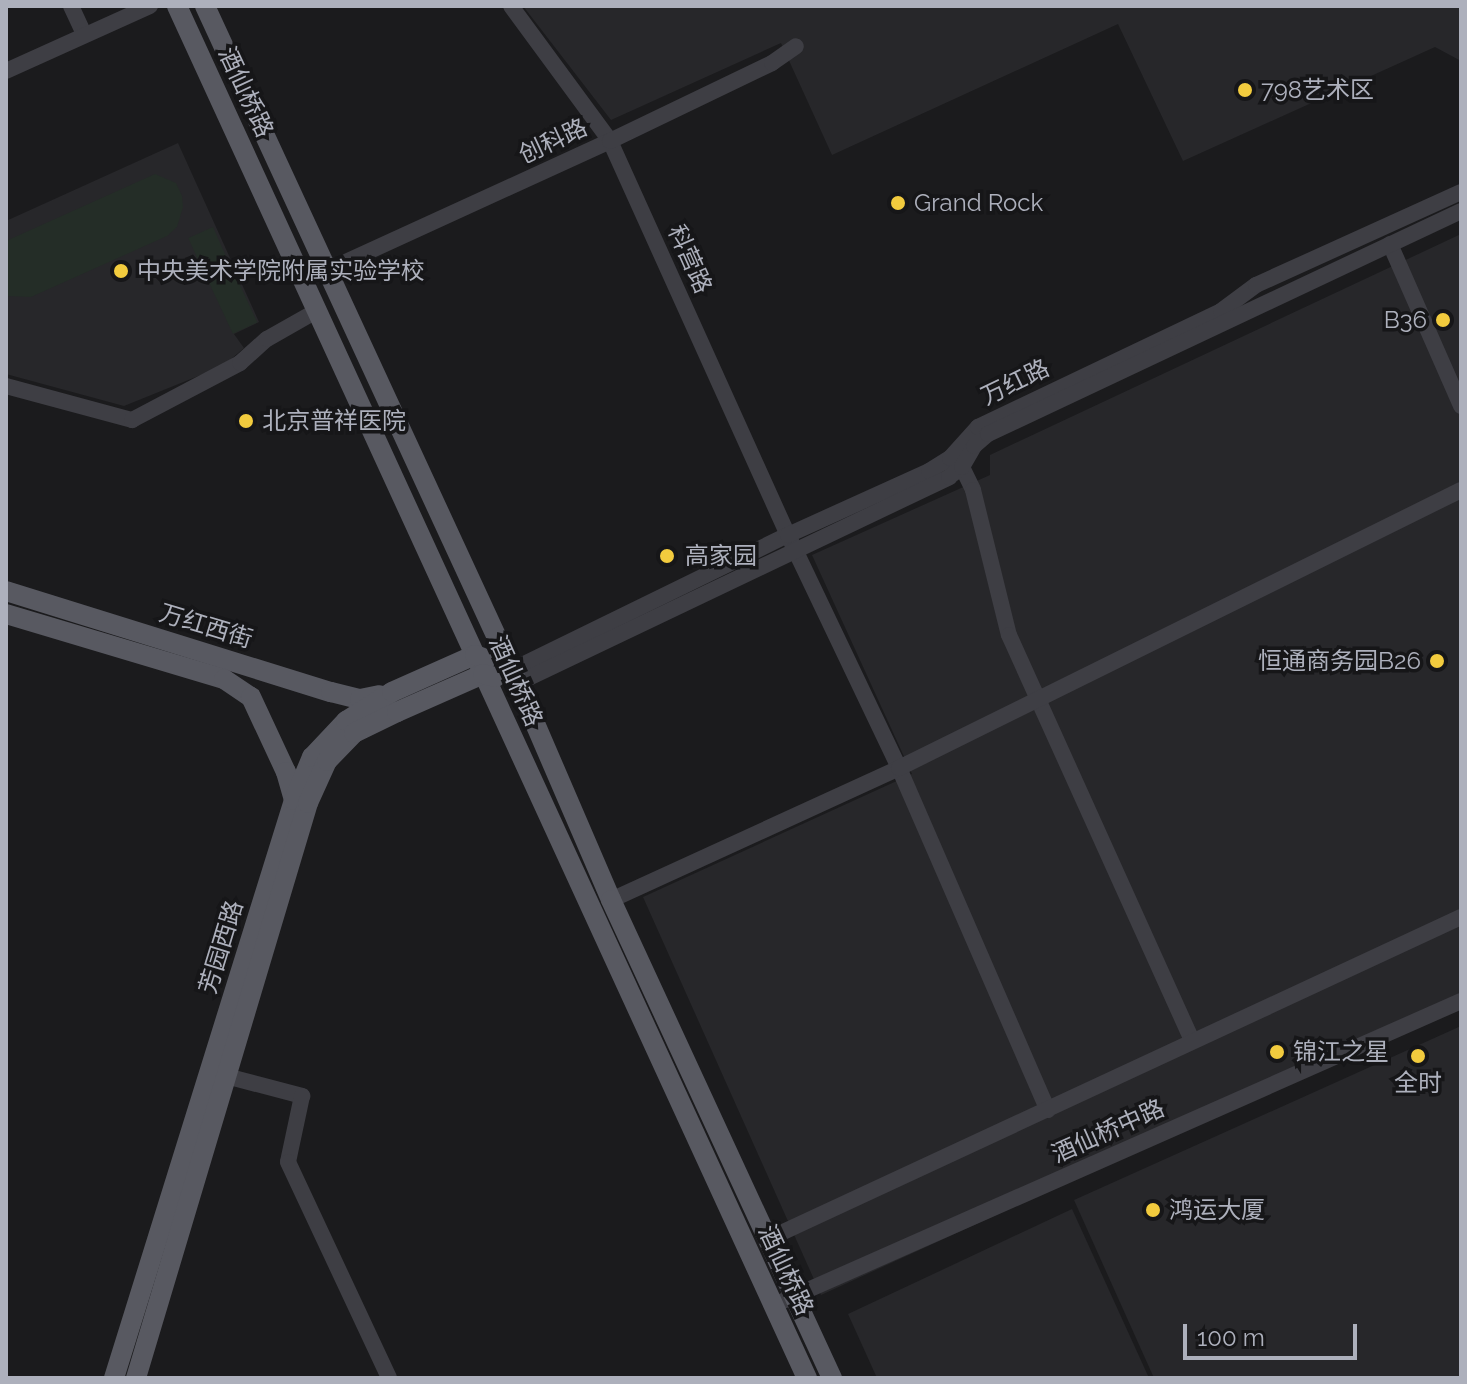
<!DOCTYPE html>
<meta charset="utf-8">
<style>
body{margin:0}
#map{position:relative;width:1467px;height:1384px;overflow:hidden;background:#1b1b1d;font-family:Raleway,"Noto Sans SC",sans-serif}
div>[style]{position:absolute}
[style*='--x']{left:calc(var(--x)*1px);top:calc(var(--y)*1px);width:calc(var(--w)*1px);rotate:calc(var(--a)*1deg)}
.built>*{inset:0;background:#27272a}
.green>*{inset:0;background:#242d27;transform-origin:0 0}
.minor>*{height:16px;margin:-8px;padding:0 8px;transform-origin:8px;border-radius:8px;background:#3e3e44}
.major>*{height:20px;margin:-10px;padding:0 10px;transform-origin:10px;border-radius:10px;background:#585961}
.dots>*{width:22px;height:22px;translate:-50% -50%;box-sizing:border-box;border:4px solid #161618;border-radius:50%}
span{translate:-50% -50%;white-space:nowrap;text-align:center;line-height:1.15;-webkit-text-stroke:7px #161618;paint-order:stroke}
.poi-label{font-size:24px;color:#adb0bc}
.left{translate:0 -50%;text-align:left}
.right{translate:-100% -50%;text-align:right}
.street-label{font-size:24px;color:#adb0bc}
.frame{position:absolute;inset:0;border:8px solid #adb0bc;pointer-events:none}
.scale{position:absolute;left:1183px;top:1324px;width:174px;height:36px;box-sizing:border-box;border:4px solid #adb0bc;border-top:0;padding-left:10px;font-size:24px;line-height:28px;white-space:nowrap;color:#adb0bc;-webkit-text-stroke:6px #161618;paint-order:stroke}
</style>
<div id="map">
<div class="built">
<i style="clip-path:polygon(523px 6px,1461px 6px,1461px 61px,1435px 47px,1183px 161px,1118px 24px,832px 155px,781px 43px,611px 120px)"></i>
<i style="clip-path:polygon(178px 143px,259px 322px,234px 334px,244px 348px,223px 366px,124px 406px,6px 374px,6px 221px)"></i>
<i style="clip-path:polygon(1461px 234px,1461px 1003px,821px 1295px,643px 897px,912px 774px,812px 555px,990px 475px,990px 455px)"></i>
<i style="clip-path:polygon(1461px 1026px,1461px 1378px,1154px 1378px,1074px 1200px)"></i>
<i style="clip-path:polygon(1072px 1209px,1149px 1378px,877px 1378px,848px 1314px)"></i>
</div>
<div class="green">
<i style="clip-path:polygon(155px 174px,176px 183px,182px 196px,183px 207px,177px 227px,167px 236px,31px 297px,6px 296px,6px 241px)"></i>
<i style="left:213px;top:227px;width:44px;height:27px;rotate:66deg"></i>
<i style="left:232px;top:268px;width:60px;height:27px;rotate:65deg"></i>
</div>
<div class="minor">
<i style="--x:71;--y:6;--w:31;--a:65"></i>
<i style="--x:511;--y:6;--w:167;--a:53.7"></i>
<i style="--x:610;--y:141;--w:432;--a:65.7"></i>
<i style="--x:788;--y:535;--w:258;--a:64.5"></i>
<i style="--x:899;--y:768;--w:373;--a:66.5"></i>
<i style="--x:6;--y:71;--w:158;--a:-24.3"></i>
<i style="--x:1390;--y:244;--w:177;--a:66.3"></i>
<i style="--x:326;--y:271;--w:312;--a:-24.6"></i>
<i style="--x:610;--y:141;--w:180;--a:-25.7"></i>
<i style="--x:772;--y:63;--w:29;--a:-35"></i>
<i style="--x:6;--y:386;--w:131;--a:15.1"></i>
<i style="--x:132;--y:420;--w:122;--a:-27.8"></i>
<i style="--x:240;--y:363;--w:36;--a:-42"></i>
<i style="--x:267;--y:339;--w:59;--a:-29.6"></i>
<i style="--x:962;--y:467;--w:25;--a:64"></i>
<i style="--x:973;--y:490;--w:149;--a:76.1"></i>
<i style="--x:1009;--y:635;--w:444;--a:65.7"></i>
<i style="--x:512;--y:670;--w:307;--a:-26.1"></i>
<i style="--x:788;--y:535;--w:155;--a:-24.4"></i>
<i style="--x:929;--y:471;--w:25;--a:-32"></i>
<i style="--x:950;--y:458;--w:42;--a:-47.9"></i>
<i style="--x:978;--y:427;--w:269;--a:-25.5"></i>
<i style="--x:1221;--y:311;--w:44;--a:-36.6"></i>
<i style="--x:1256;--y:285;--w:225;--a:-24.4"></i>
<i style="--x:518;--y:683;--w:478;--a:-25.5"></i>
<i style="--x:949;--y:477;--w:16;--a:-38"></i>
<i style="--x:962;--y:467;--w:24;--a:-60"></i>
<i style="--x:974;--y:446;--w:18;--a:-41"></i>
<i style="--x:988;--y:434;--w:523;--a:-25.24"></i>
<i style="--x:611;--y:900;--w:317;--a:-24.6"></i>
<i style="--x:899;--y:768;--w:627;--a:-26.32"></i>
<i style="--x:226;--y:1076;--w:79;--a:14.7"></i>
<i style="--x:302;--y:1096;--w:67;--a:102"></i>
<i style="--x:288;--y:1162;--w:238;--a:64.9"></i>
<i style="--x:768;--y:1239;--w:764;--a:-24.92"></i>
<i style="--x:774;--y:1305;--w:751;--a:-23.87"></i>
</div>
<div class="major">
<i style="--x:177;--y:6;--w:1510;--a:65.34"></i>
<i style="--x:205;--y:6;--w:732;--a:65.19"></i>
<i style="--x:512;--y:670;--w:250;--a:66.7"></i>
<i style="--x:611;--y:900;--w:527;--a:65.19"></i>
<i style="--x:6;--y:591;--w:340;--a:17.3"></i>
<i style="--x:331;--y:692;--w:30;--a:14"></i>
<i style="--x:360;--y:699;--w:20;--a:-11"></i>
<i style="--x:6;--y:614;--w:227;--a:16.6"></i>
<i style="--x:224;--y:679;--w:32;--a:34"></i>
<i style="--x:251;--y:697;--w:83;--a:65"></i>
<i style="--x:286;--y:772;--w:29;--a:74"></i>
<i style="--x:114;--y:1378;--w:605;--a:-72.7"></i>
<i style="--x:294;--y:800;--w:47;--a:-67.3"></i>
<i style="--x:312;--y:757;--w:50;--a:-46.6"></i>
<i style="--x:346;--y:721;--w:54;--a:-32.2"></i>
<i style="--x:392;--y:692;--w:91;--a:-24"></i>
<i style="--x:475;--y:655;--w:12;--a:20"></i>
<i style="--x:136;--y:1378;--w:600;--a:-73.35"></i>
<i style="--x:308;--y:803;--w:46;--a:-65.7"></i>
<i style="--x:327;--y:761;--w:39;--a:-46"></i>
<i style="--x:354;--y:733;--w:48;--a:-26"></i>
<i style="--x:397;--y:712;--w:94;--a:-23.8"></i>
<i style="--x:483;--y:674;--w:13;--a:13"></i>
</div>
<div class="dots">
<i style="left:1245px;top:90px;background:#f2cb3e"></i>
<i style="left:898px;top:203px;background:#f2cb3e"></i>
<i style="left:121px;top:271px;background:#f2cb3e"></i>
<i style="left:1443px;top:320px;background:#f2cb3e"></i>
<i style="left:246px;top:421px;background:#f2cb3e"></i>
<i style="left:667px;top:556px;background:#f2cb3e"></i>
<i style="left:1437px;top:661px;background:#f2cb3e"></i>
<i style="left:1277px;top:1052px;background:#f2cb3e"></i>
<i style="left:1418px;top:1056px;background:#f2cb3e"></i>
<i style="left:1153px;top:1210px;background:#f2cb3e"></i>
</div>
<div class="poi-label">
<span class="left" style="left:1261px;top:90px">798艺术区</span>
<span class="left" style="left:914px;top:203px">Grand Rock</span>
<span class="left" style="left:137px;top:271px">中央美术学院附属实验学校</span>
<span class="right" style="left:1427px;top:320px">B36</span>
<span class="left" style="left:262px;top:421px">北京普祥医院</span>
<span class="left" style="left:685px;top:556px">高家园</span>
<span class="right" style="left:1421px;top:661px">恒通商务园B26</span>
<span class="left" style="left:1293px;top:1052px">锦江之星</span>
<span style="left:1418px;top:1083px">全时</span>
<span class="left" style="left:1169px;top:1210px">鸿运大厦</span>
</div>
<div class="street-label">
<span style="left:246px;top:92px;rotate:65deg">酒仙桥路</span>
<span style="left:553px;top:141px;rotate:-25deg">创科路</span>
<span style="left:690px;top:259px;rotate:66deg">科营路</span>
<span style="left:1015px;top:382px;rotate:-26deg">万红路</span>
<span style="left:206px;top:626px;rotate:17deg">万红西街</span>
<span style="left:516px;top:681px;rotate:66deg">酒仙桥路</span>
<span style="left:221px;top:947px;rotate:-73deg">芳园西路</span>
<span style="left:1108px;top:1131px;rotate:-24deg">酒仙桥中路</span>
<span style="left:786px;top:1270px;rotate:65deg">酒仙桥路</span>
</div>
<div class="frame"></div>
<div class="scale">100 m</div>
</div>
